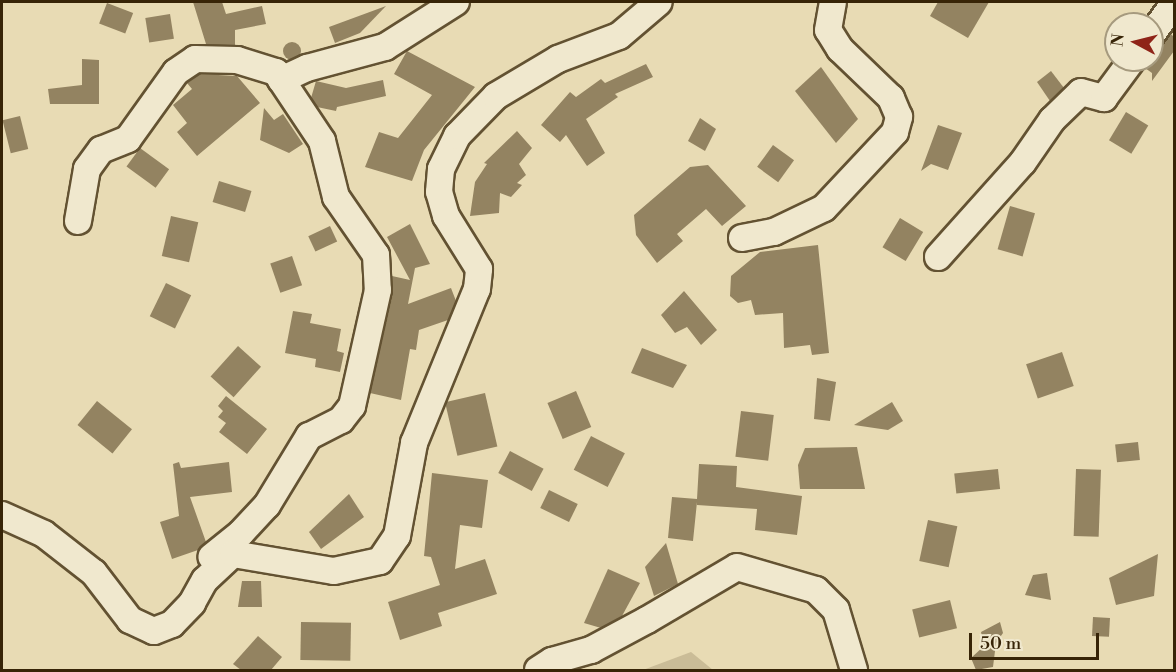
<!DOCTYPE html>
<style>
body{margin:0}
#map{position:relative;width:1176px;height:672px;overflow:hidden;background:#e8dbb4;font-family:"Libre Bodoni",serif}
div>[style]{position:absolute}
[style*='--x']{left:calc(var(--x)*1px);top:calc(var(--y)*1px);width:calc(var(--w)*1px);rotate:calc(var(--a)*1deg)}
.green>*{inset:0;background:#cabc97}
.building>*{inset:0;background:#938361;transform-origin:0 0}
.round{border-radius:50%}
.roads{filter:drop-shadow(2px 0 #635232) drop-shadow(-2px 0 #635232) drop-shadow(0 2px #635232) drop-shadow(0 -2px #635232)}
.minor>*{height:26px;margin:-13px;padding:0 13px;transform-origin:13px;border-radius:13px;background:#f0e8ce}
span{translate:-50% -50%;white-space:nowrap;text-align:center;line-height:1.15;-webkit-text-stroke:4.5px #f0e8ce;paint-order:stroke}
.frame{position:absolute;inset:0;border:3px solid #372407;pointer-events:none}
.north{position:absolute;left:1104px;top:12px;width:60px;height:60px;box-sizing:border-box;background:#f0e8ce;border:2px solid #a69a7e;border-radius:50%;rotate:277deg;font-size:16px;font-weight:700;line-height:24px;text-align:center;color:#372407}
.north::after{content:'';display:block;margin:auto;width:21px;height:27px;background:#8f2418;clip-path:polygon(50% 0,100% 100%,50% 72%,0 100%)}
.scale{position:absolute;left:969px;top:633px;width:130px;height:27px;box-sizing:border-box;border:3px solid #372407;border-top:0;padding-left:8px;font-size:18px;line-height:21px;white-space:nowrap;color:#372407;-webkit-text-stroke:4px #f0e8ce;paint-order:stroke}
</style>
<div id="map">
<div class="green">
<i style="clip-path:polygon(691px 652px,713px 670px,643px 670px)"></i>
</div>
<div class="building">
<i style="clip-path:polygon(193px 2px,222px 2px,226px 14px,262px 6px,266px 24px,235px 30px,235px 45px,206px 44px)"></i>
<i style="clip-path:polygon(938px 2px,989px 2px,968px 38px,930px 16px)"></i>
<i style="left:107px;top:3px;width:28px;height:22px;rotate:21deg"></i>
<i style="clip-path:polygon(386px 6px,360px 33px,335px 43px,329px 27px)"></i>
<i style="left:170px;top:14px;width:25px;height:25px;rotate:81deg"></i>
<i style="clip-path:polygon(1171px 34px,1174px 37px,1174px 51px,1152px 81px,1152px 73px,1145px 68px,1147px 60px,1152px 60px,1152px 49px,1159px 47px)"></i>
<i class="round" style="left:283px;top:42px;width:18px;height:18px"></i>
<i style="clip-path:polygon(407px 51px,475px 87px,424px 150px,412px 181px,365px 167px,379px 132px,398px 138px,432px 95px,394px 74px)"></i>
<i style="clip-path:polygon(82px 59px,99px 60px,99px 104px,50px 104px,48px 89px,82px 85px)"></i>
<i style="clip-path:polygon(646px 64px,653px 77px,615px 94px,618px 97px,586px 119px,605px 153px,587px 166px,566px 135px,560px 142px,541px 125px,570px 92px,576px 97px,601px 79px,605px 83px)"></i>
<i style="clip-path:polygon(821px 67px,858px 119px,836px 143px,795px 91px)"></i>
<i style="clip-path:polygon(1051px 71px,1064px 88px,1050px 101px,1037px 82px)"></i>
<i style="clip-path:polygon(199px 74px,237px 76px,260px 103px,197px 156px,177px 132px,187px 123px,173px 105px,192px 89px,187px 83px)"></i>
<i style="clip-path:polygon(383px 80px,386px 96px,337px 107px,336px 111px,317px 107px,311px 98px,316px 81px,346px 88px)"></i>
<i style="clip-path:polygon(264px 108px,274px 120px,283px 114px,303px 144px,289px 153px,260px 140px)"></i>
<i style="left:1126px;top:112px;width:26px;height:33px;rotate:31deg"></i>
<i style="left:20px;top:116px;width:34px;height:18px;rotate:76deg"></i>
<i style="clip-path:polygon(700px 118px,716px 129px,705px 151px,688px 141px)"></i>
<i style="clip-path:polygon(938px 125px,962px 133px,948px 170px,931px 164px,921px 171px)"></i>
<i style="clip-path:polygon(517px 131px,532px 148px,519px 164px,526px 175px,517px 183px,522px 185px,511px 197px,500px 193px,499px 213px,470px 216px,475px 182px,487px 164px,484px 163px)"></i>
<i style="left:773px;top:145px;width:26px;height:27px;rotate:36deg"></i>
<i style="left:140px;top:148px;width:36px;height:23px;rotate:36deg"></i>
<i style="clip-path:polygon(708px 165px,746px 206px,722px 226px,706px 209px,677px 234px,683px 241px,657px 263px,636px 235px,634px 215px,690px 167px)"></i>
<i style="left:219px;top:181px;width:34px;height:22px;rotate:17deg"></i>
<i style="left:1010px;top:206px;width:26px;height:45px;rotate:16deg"></i>
<i style="left:171px;top:216px;width:28px;height:41px;rotate:13deg"></i>
<i style="left:900px;top:218px;width:27px;height:34px;rotate:31deg"></i>
<i style="clip-path:polygon(410px 224px,430px 264px,415px 268px,408px 304px,451px 288px,456px 301px,448px 320px,419px 330px,416px 350px,410px 349px,401px 400px,370px 393px,393px 293px,392px 276px,410px 280px,387px 237px)"></i>
<i style="left:330px;top:226px;width:17px;height:24px;rotate:65deg"></i>
<i style="clip-path:polygon(818px 245px,829px 353px,812px 355px,810px 345px,784px 348px,783px 313px,755px 315px,751px 300px,738px 303px,730px 296px,731px 276px,760px 252px)"></i>
<i style="left:292px;top:256px;width:31px;height:23px;rotate:71deg"></i>
<i style="left:166px;top:283px;width:28px;height:37px;rotate:26deg"></i>
<i style="clip-path:polygon(684px 291px,717px 330px,701px 345px,687px 327px,675px 333px,661px 315px)"></i>
<i style="clip-path:polygon(293px 311px,312px 314px,310px 323px,341px 329px,337px 351px,344px 353px,340px 372px,315px 367px,316px 359px,285px 353px)"></i>
<i style="left:238px;top:346px;width:31px;height:41px;rotate:42deg"></i>
<i style="clip-path:polygon(642px 348px,687px 365px,673px 388px,631px 373px)"></i>
<i style="left:1062px;top:352px;width:36px;height:38px;rotate:71deg"></i>
<i style="clip-path:polygon(817px 378px,836px 382px,830px 421px,814px 419px)"></i>
<i style="left:576px;top:391px;width:39px;height:31px;rotate:67deg"></i>
<i style="left:485px;top:393px;width:55px;height:41px;rotate:77deg"></i>
<i style="clip-path:polygon(226px 396px,267px 429px,247px 454px,219px 432px,226px 423px,218px 417px,223px 411px,218px 406px)"></i>
<i style="left:97px;top:401px;width:45px;height:31px;rotate:39deg"></i>
<i style="clip-path:polygon(892px 402px,903px 421px,888px 430px,854px 425px)"></i>
<i style="left:741px;top:411px;width:33px;height:46px;rotate:7deg"></i>
<i style="left:591px;top:436px;width:38px;height:38px;rotate:27deg"></i>
<i style="left:1138px;top:442px;width:18px;height:23px;rotate:84deg"></i>
<i style="clip-path:polygon(857px 447px,865px 489px,800px 489px,798px 465px,805px 448px)"></i>
<i style="left:510px;top:451px;width:38px;height:25px;rotate:28deg"></i>
<i style="clip-path:polygon(179px 462px,181px 468px,229px 462px,232px 492px,190px 497px,206px 542px,198px 550px,172px 559px,160px 522px,179px 516px,173px 464px)"></i>
<i style="clip-path:polygon(699px 464px,737px 466px,736px 487px,802px 496px,797px 535px,755px 530px,757px 509px,697px 505px,697px 502px,693px 541px,668px 538px,672px 497px,697px 499px)"></i>
<i style="left:998px;top:469px;width:20px;height:44px;rotate:84deg"></i>
<i style="left:1076px;top:469px;width:25px;height:67px;rotate:2deg"></i>
<i style="clip-path:polygon(432px 473px,488px 480px,482px 528px,460px 525px,455px 569px,485px 559px,497px 594px,438px 613px,442px 626px,400px 640px,388px 602px,440px 585px,431px 557px,424px 556px)"></i>
<i style="left:549px;top:490px;width:32px;height:20px;rotate:26deg"></i>
<i style="clip-path:polygon(349px 494px,364px 517px,321px 549px,309px 532px)"></i>
<i style="left:928px;top:520px;width:30px;height:42px;rotate:12deg"></i>
<i style="clip-path:polygon(666px 543px,678px 584px,654px 596px,645px 567px)"></i>
<i style="clip-path:polygon(1158px 554px,1154px 596px,1116px 605px,1109px 578px)"></i>
<i style="clip-path:polygon(608px 569px,640px 583px,622px 616px,601px 628px,584px 623px)"></i>
<i style="clip-path:polygon(1047px 573px,1051px 600px,1025px 595px,1033px 575px)"></i>
<i style="clip-path:polygon(242px 581px,261px 581px,262px 607px,238px 607px)"></i>
<i style="left:950px;top:600px;width:29px;height:39px;rotate:76deg"></i>
<i style="left:1093px;top:617px;width:17px;height:19px;rotate:3deg"></i>
<i style="left:301px;top:622px;width:50px;height:38px;rotate:1deg"></i>
<i style="clip-path:polygon(1000px 622px,1003px 633px,996px 643px,993px 667px,976px 670px,971px 658px,984px 646px,981px 632px)"></i>
<i style="clip-path:polygon(258px 636px,282px 657px,271px 670px,241px 670px,233px 664px)"></i>
</div>
<div class="roads">
<div class="minor">
<i style="--x:1152;--y:34;--w:37;--a:-54"></i>
<i style="--x:281;--y:80;--w:29;--a:-25"></i>
<i style="--x:307;--y:68;--w:81;--a:-15.1"></i>
<i style="--x:385;--y:47;--w:84;--a:-32.4"></i>
<i style="--x:78;--y:221;--w:53;--a:-80.2"></i>
<i style="--x:87;--y:169;--w:24;--a:-54"></i>
<i style="--x:101;--y:150;--w:29;--a:-22"></i>
<i style="--x:128;--y:139;--w:82;--a:-54.4"></i>
<i style="--x:176;--y:72;--w:23;--a:-34"></i>
<i style="--x:195;--y:59;--w:42;--a:1.4"></i>
<i style="--x:237;--y:60;--w:41;--a:17.1"></i>
<i style="--x:276;--y:72;--w:83;--a:56.3"></i>
<i style="--x:322;--y:141;--w:58;--a:76"></i>
<i style="--x:336;--y:197;--w:70;--a:55.4"></i>
<i style="--x:376;--y:255;--w:35;--a:87"></i>
<i style="--x:378;--y:290;--w:119;--a:102.6"></i>
<i style="--x:352;--y:406;--w:18;--a:128"></i>
<i style="--x:341;--y:420;--w:36;--a:153"></i>
<i style="--x:309;--y:436;--w:81;--a:121.3"></i>
<i style="--x:267;--y:505;--w:38;--a:133"></i>
<i style="--x:241;--y:533;--w:38;--a:141"></i>
<i style="--x:742;--y:238;--w:33;--a:-11"></i>
<i style="--x:774;--y:232;--w:55;--a:-25.6"></i>
<i style="--x:824;--y:208;--w:104;--a:-46.9"></i>
<i style="--x:895;--y:132;--w:16;--a:-75"></i>
<i style="--x:899;--y:117;--w:21;--a:-113"></i>
<i style="--x:891;--y:98;--w:71;--a:-136.1"></i>
<i style="--x:840;--y:49;--w:22;--a:-122"></i>
<i style="--x:828;--y:30;--w:28;--a:-80"></i>
<i style="--x:938;--y:257;--w:127;--a:-48.2"></i>
<i style="--x:1023;--y:162;--w:51;--a:-55.4"></i>
<i style="--x:1052;--y:120;--w:40;--a:-44"></i>
<i style="--x:1081;--y:92;--w:24;--a:15"></i>
<i style="--x:1104;--y:98;--w:47;--a:-53.6"></i>
<i style="--x:2;--y:515;--w:46;--a:24.3"></i>
<i style="--x:44;--y:534;--w:63;--a:38"></i>
<i style="--x:94;--y:573;--w:59;--a:52.5"></i>
<i style="--x:130;--y:620;--w:26;--a:25"></i>
<i style="--x:154;--y:631;--w:19;--a:-21"></i>
<i style="--x:172;--y:624;--w:29;--a:-46"></i>
<i style="--x:192;--y:603;--w:26;--a:-61"></i>
<i style="--x:205;--y:580;--w:38;--a:-43"></i>
<i style="--x:233;--y:554;--w:102;--a:9.6"></i>
<i style="--x:334;--y:571;--w:47;--a:-12.3"></i>
<i style="--x:380;--y:561;--w:30;--a:-56"></i>
<i style="--x:397;--y:536;--w:95;--a:-79.6"></i>
<i style="--x:414;--y:443;--w:166;--a:-67.8"></i>
<i style="--x:477;--y:289;--w:20;--a:-84"></i>
<i style="--x:479;--y:269;--w:62;--a:-121.9"></i>
<i style="--x:446;--y:216;--w:25;--a:-106"></i>
<i style="--x:439;--y:192;--w:23;--a:-85"></i>
<i style="--x:441;--y:169;--w:37;--a:-64"></i>
<i style="--x:457;--y:136;--w:56;--a:-45.7"></i>
<i style="--x:496;--y:96;--w:72;--a:-30.8"></i>
<i style="--x:558;--y:59;--w:65;--a:-20.7"></i>
<i style="--x:619;--y:36;--w:52;--a:-40.4"></i>
<i style="--x:538;--y:670;--w:17;--a:-33"></i>
<i style="--x:552;--y:661;--w:41;--a:-15.8"></i>
<i style="--x:591;--y:650;--w:64;--a:-28.2"></i>
<i style="--x:647;--y:620;--w:104;--a:-30.5"></i>
<i style="--x:737;--y:567;--w:82;--a:16.2"></i>
<i style="--x:816;--y:590;--w:28;--a:45"></i>
<i style="--x:836;--y:610;--w:63;--a:73.3"></i>
</div>
</div>
<div class="frame"></div>
<div class="north">N</div>
<div class="scale">50 m</div>
</div>
